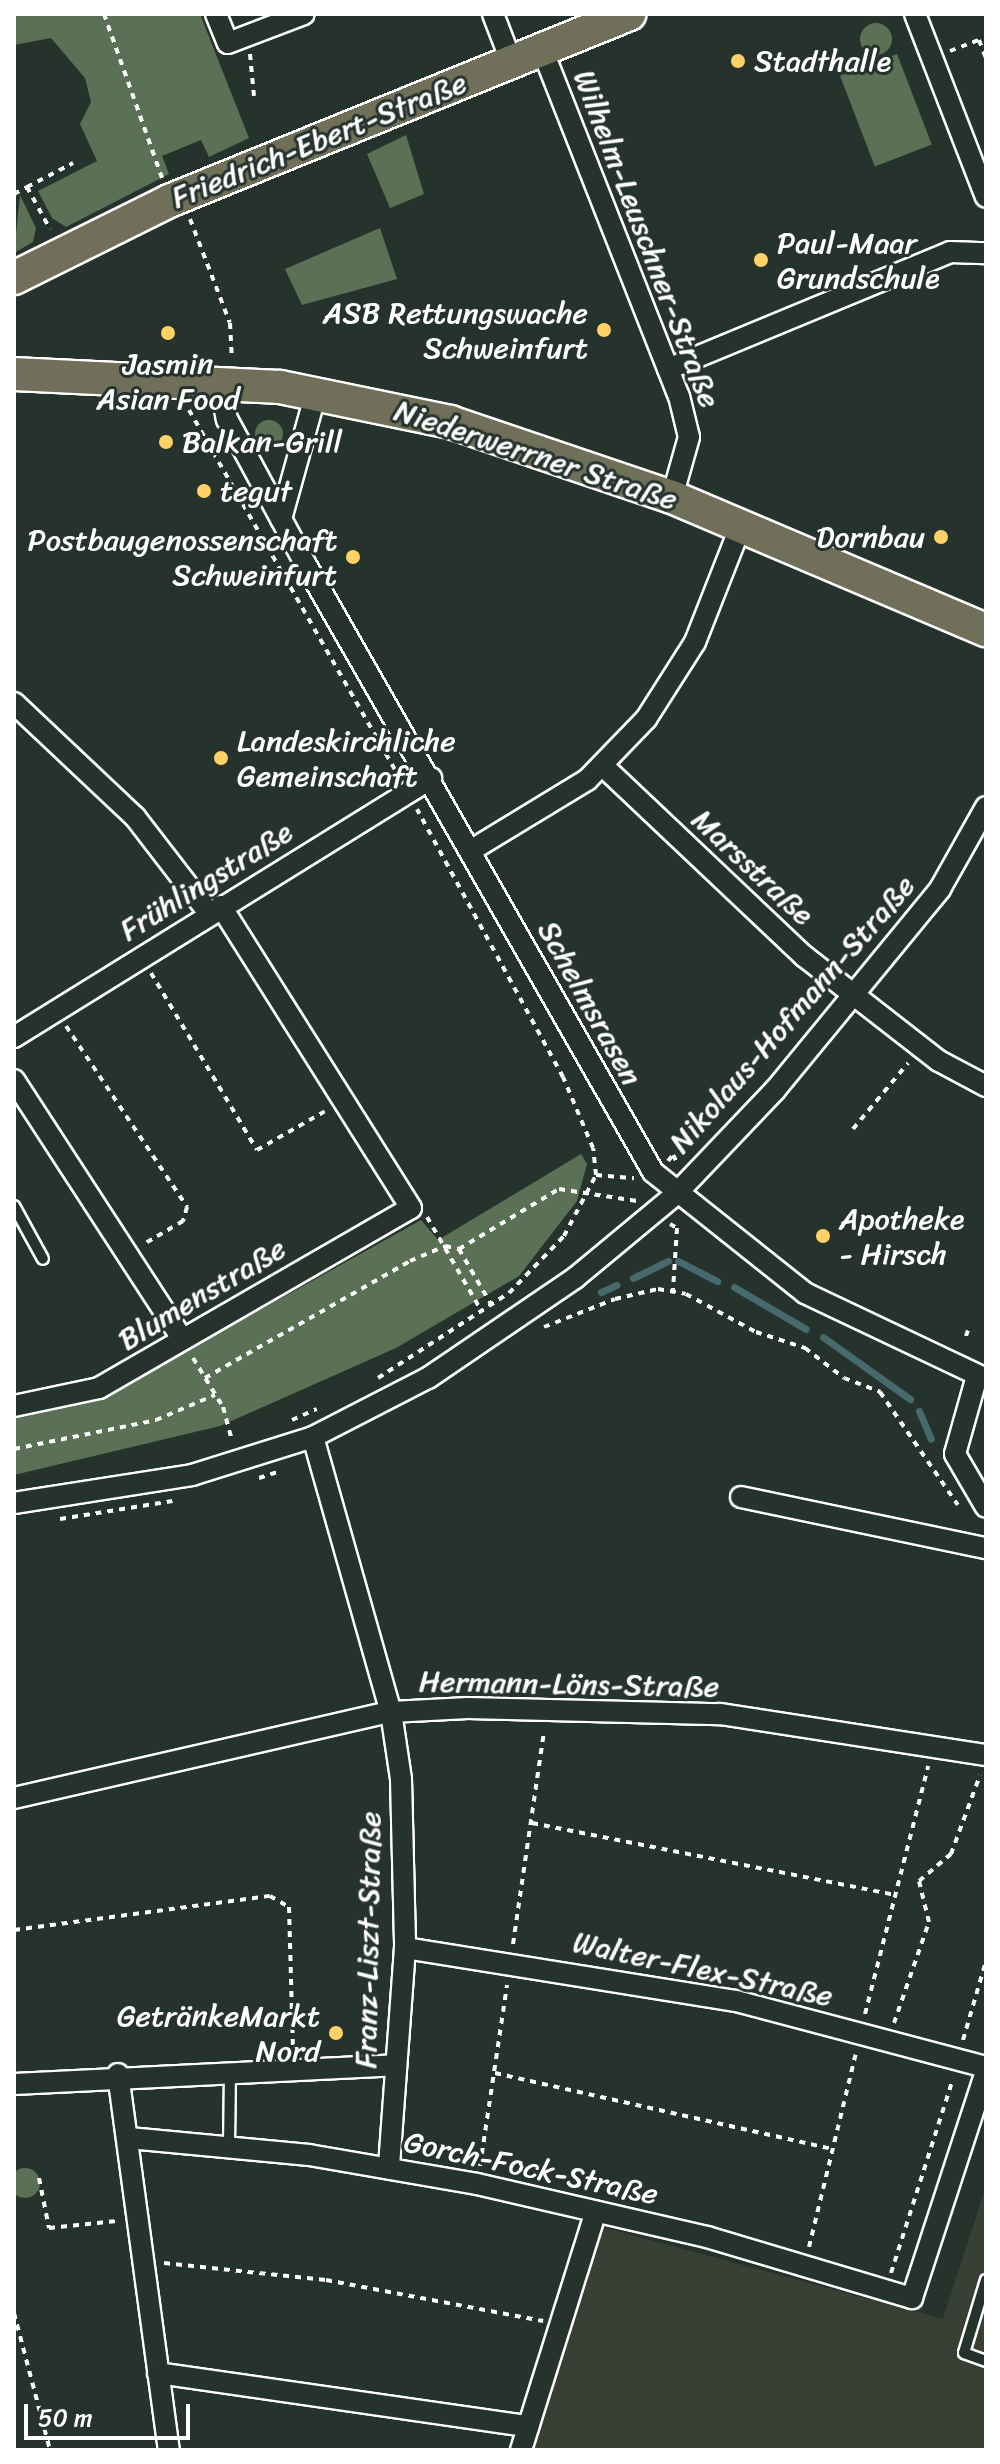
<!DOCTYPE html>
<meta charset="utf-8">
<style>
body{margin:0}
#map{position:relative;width:1000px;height:2464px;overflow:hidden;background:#26332d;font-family:Sriracha,sans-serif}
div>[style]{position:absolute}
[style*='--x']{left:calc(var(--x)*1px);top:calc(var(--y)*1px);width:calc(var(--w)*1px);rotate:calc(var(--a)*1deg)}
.built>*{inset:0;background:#384036}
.green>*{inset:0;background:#5a7156;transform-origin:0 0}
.round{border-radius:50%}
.stream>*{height:7px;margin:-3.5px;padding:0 3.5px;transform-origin:3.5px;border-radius:3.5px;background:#476b6c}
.path>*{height:4px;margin-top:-2px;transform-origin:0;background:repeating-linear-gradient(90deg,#fff 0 6px,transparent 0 12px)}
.roads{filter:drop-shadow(2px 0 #fff) drop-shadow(-2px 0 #fff) drop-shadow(0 2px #fff) drop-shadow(0 -2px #fff)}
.service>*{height:10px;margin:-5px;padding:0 5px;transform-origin:5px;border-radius:5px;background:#26332d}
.minor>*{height:20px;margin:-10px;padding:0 10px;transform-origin:10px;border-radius:10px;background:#26332d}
.primary>*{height:32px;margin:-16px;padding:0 16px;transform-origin:16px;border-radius:16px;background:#706f59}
.dots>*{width:22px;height:22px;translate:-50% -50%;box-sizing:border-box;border:4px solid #26332d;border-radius:50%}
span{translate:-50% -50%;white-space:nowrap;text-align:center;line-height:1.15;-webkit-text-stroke:6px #26332d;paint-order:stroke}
.poi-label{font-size:30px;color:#fff}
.left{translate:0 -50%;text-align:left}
.right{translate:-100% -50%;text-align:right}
.street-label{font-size:30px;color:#fff}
.frame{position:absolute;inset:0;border:16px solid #fff;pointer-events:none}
.scale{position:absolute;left:24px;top:2404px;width:166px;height:36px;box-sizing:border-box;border:4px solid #fff;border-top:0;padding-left:10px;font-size:24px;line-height:28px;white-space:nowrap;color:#fff;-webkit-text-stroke:6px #26332d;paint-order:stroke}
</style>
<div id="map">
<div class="built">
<i style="clip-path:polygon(986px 2186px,986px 2450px,517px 2450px,586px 2223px,943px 2319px)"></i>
</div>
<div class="green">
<i style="clip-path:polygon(14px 14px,200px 14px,249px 138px,209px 157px,201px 140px,162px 156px,169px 174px,66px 227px,52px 218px,38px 191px,97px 161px,80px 124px,91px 102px,85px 78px,51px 38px,14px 45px)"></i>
<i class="round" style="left:860px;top:23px;width:32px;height:32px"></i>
<i style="left:897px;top:54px;width:97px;height:61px;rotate:69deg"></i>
<i style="clip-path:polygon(406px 135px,424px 194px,390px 208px,367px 154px)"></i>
<i style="clip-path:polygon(20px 195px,36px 228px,33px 242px,14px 253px)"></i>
<i style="clip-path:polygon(380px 228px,397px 279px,302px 305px,285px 269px)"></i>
<i class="round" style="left:255px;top:420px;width:28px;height:28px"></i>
<i style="clip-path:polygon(581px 1154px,587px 1164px,577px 1201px,519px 1276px,396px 1348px,220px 1426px,14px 1475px,14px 1415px,119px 1389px,421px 1220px,438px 1240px)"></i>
<i class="round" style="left:10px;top:2168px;width:30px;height:30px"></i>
</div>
<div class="stream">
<i style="--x:678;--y:1261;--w:44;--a:27.1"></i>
<i style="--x:633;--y:1278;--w:39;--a:-26"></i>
<i style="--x:734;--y:1287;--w:83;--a:30.3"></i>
<i style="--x:601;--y:1292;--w:17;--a:-25"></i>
<i style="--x:823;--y:1337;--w:107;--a:35.5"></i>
<i style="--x:919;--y:1411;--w:30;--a:67"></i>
</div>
<div class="path">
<i style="--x:104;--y:14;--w:174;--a:70.5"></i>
<i style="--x:950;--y:51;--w:31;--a:-21"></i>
<i style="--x:979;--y:40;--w:19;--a:69"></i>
<i style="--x:250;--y:54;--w:42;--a:84.6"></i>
<i style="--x:27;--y:187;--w:52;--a:-27.6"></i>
<i style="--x:14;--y:194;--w:15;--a:-28"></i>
<i style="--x:27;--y:187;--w:48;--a:61.3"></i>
<i style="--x:190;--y:219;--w:111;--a:69"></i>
<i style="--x:230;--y:323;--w:35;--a:87"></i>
<i style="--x:189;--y:410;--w:423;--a:60.2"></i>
<i style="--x:151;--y:973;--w:206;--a:59.1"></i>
<i style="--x:257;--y:1150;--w:81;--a:-29.7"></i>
<i style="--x:66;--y:1026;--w:218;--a:56.2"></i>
<i style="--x:187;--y:1207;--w:15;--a:106"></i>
<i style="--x:183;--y:1221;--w:45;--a:149.5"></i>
<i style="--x:853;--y:1129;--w:86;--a:-50.2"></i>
<i style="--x:668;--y:1161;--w:8;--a:-50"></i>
<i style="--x:673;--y:1155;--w:10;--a:61"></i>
<i style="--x:596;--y:1175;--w:38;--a:5"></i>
<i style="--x:427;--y:1217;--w:110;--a:59.9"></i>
<i style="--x:670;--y:1224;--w:8;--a:30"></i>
<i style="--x:677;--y:1228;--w:62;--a:93.7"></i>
<i style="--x:492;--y:1306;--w:66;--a:-120.1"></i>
<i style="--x:459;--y:1249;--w:117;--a:-31"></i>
<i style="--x:559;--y:1189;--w:79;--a:8.7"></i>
<i style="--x:544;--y:1327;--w:76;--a:-21.5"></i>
<i style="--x:615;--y:1299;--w:44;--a:-13.1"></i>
<i style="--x:658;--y:1289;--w:28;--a:10"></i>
<i style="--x:686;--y:1294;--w:80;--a:28.5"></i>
<i style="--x:756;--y:1332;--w:52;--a:18.1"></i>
<i style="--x:805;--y:1348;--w:49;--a:37.6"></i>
<i style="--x:844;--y:1378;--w:39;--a:21"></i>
<i style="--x:880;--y:1392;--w:137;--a:55.4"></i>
<i style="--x:966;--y:1336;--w:6;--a:-72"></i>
<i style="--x:193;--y:1358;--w:57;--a:58.5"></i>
<i style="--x:223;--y:1407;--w:34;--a:75"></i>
<i style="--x:205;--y:1378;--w:236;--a:-29.7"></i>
<i style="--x:410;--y:1261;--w:38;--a:-23"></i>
<i style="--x:445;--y:1246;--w:14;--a:12"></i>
<i style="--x:378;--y:1378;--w:156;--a:-33"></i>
<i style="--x:509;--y:1293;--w:79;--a:-46"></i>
<i style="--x:564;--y:1236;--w:69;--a:-62.3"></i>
<i style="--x:596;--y:1175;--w:27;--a:-96"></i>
<i style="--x:593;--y:1148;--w:77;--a:-112.9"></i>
<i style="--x:563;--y:1077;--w:305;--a:-118.6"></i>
<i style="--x:292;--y:1420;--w:27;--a:-24"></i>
<i style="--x:14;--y:1449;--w:145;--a:-11.5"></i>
<i style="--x:156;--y:1420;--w:64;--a:-23"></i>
<i style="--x:259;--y:1478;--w:19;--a:-18"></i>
<i style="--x:60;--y:1519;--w:114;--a:-9.1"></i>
<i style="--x:532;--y:1823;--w:370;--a:11.2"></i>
<i style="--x:14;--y:1930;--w:258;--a:-7.6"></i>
<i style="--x:270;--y:1896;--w:22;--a:30"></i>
<i style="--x:289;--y:1907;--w:145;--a:88.4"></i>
<i style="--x:513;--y:1944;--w:215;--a:-81.7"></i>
<i style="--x:865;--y:2014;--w:256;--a:-75.7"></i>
<i style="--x:894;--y:2023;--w:107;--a:-70.9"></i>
<i style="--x:929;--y:1922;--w:42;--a:-103.7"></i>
<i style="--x:919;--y:1881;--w:42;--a:-40.2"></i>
<i style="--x:951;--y:1854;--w:84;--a:-69.8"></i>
<i style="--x:963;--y:2040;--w:82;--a:-73.8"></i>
<i style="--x:495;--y:2073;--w:345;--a:12.7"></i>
<i style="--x:480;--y:2166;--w:183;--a:-81.5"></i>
<i style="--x:39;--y:2178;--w:51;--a:78.7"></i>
<i style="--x:49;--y:2228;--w:68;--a:-5.9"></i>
<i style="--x:809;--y:2247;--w:200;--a:-76.4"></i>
<i style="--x:164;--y:2263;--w:163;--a:6"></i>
<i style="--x:326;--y:2280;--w:221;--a:10.7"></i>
<i style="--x:891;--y:2273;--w:204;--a:-72.3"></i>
<i style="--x:14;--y:2313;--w:142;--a:75.3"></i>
</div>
<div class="roads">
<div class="service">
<i style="--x:14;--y:1206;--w:60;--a:61.3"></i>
<i style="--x:229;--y:2145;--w:74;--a:-89.2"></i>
<i style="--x:986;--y:2280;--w:76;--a:106.8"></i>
<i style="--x:964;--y:2353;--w:23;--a:20"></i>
</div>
<div class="minor">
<i style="--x:216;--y:14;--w:31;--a:68"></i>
<i style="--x:228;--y:43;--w:81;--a:-20.9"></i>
<i style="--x:493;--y:14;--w:50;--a:69"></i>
<i style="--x:915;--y:14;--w:196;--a:68.8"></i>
<i style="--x:542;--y:49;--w:373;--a:68.5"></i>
<i style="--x:679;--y:396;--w:42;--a:76.3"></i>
<i style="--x:689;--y:437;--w:62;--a:105.8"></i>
<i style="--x:668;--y:369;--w:305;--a:-22.5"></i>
<i style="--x:950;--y:252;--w:36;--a:2"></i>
<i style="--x:220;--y:381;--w:39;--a:80"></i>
<i style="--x:227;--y:419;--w:166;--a:61.6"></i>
<i style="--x:306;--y:565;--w:699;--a:60.24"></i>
<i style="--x:653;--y:1172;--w:194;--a:38.5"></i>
<i style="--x:805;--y:1293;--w:200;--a:25.4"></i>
<i style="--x:281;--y:519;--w:131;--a:-74.5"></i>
<i style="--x:14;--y:703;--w:166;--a:43.3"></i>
<i style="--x:135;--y:817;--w:121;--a:52.4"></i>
<i style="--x:603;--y:766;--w:277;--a:43.4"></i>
<i style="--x:804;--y:956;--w:171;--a:37.9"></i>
<i style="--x:939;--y:1061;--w:53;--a:28"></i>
<i style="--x:470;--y:851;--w:137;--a:-31.3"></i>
<i style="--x:587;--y:780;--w:85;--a:-46"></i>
<i style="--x:646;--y:719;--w:91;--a:-57.5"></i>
<i style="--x:695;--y:642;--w:126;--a:-68.5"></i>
<i style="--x:14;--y:1037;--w:491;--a:-31.8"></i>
<i style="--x:14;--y:1080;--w:309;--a:57"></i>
<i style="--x:977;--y:1376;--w:81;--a:105.8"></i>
<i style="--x:955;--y:1454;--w:61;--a:59.7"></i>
<i style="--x:14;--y:1406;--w:87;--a:-12"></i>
<i style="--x:99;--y:1388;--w:360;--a:-30"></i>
<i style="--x:411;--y:1208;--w:357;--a:-122.2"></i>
<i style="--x:313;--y:1437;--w:286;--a:74.2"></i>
<i style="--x:391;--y:1712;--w:68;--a:81.5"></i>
<i style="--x:401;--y:1779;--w:169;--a:88.6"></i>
<i style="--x:405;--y:1948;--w:221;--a:94.2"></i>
<i style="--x:741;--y:1497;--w:250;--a:11.8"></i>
<i style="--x:14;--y:1503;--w:180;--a:-8.9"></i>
<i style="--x:192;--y:1475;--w:127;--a:-17.4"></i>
<i style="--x:313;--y:1437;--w:129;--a:-27.2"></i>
<i style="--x:428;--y:1378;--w:178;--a:-34.2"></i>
<i style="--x:575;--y:1278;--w:130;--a:-39.7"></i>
<i style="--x:675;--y:1195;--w:145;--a:-46.4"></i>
<i style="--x:775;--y:1090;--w:260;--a:-50.6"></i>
<i style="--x:940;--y:889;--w:94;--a:-60.7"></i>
<i style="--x:14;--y:1798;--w:387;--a:-12.9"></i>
<i style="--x:391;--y:1712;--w:77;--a:-3"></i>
<i style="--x:468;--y:1708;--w:252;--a:1.4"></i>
<i style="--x:720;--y:1714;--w:269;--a:8.8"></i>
<i style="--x:405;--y:1948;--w:335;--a:9.1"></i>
<i style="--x:736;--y:2001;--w:259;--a:14.8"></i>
<i style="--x:118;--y:2074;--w:379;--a:82.3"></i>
<i style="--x:14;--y:2084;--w:382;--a:-2.8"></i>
<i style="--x:129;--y:2138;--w:181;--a:5.4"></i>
<i style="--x:309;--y:2155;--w:170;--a:9.8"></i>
<i style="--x:477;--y:2184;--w:236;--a:13"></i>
<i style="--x:707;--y:2237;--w:214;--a:16.6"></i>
<i style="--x:912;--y:2298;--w:239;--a:-71.9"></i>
<i style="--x:158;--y:2373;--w:374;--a:8.2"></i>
<i style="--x:521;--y:2450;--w:250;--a:-72.6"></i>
</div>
<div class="primary">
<i style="--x:14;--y:278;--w:173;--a:-26.4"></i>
<i style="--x:169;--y:201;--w:497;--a:-22.1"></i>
<i style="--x:14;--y:374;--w:266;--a:2.8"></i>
<i style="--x:280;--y:387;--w:174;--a:11.6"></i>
<i style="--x:450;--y:422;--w:234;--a:18.7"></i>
<i style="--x:672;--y:497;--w:341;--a:23"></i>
</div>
</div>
<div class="dots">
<i style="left:738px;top:61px;background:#ffd166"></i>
<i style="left:761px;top:260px;background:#ffd166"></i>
<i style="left:604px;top:330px;background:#ffd166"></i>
<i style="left:168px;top:333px;background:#ffd166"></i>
<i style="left:166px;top:442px;background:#ffd166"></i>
<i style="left:204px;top:491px;background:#ffd166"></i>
<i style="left:941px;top:537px;background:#ffd166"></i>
<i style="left:353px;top:557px;background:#ffd166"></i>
<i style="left:221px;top:758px;background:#ffd166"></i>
<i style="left:823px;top:1236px;background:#ffd166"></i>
<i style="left:336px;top:2033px;background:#ffd166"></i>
</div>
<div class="poi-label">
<span class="left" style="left:754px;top:61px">Stadthalle</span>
<span class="left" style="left:777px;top:260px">Paul-Maar<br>Grundschule</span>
<span class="right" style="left:588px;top:330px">ASB Rettungswache<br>Schweinfurt</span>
<span style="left:168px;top:381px">Jasmin<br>Asian Food</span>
<span class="left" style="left:182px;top:442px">Balkan-Grill</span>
<span class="left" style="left:220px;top:491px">tegut</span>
<span class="right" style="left:925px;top:537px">Dornbau</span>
<span class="right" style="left:337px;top:557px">Postbaugenossenschaft<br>Schweinfurt</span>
<span class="left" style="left:237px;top:758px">Landeskirchliche<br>Gemeinschaft</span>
<span class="left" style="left:839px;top:1236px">Apotheke<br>- Hirsch</span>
<span class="right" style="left:320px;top:2033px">GetränkeMarkt<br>Nord</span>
</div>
<div class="street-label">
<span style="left:319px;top:140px;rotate:-22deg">Friedrich-Ebert-Straße</span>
<span style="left:647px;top:239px;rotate:69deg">Wilhelm-Leuschner-Straße</span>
<span style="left:536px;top:455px;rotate:18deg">Niederwerrner Straße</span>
<span style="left:753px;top:867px;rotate:43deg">Marsstraße</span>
<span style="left:206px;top:881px;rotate:-32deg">Frühlingstraße</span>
<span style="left:590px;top:1003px;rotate:61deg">Schelmsrasen</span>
<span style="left:792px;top:1014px;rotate:-49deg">Nikolaus-Hofmann-Straße</span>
<span style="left:202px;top:1294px;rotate:-31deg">Blumenstraße</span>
<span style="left:569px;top:1684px;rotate:1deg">Hermann-Löns-Straße</span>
<span style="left:368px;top:1940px;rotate:-89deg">Franz-Liszt-Straße</span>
<span style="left:703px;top:1969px;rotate:12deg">Walter-Flex-Straße</span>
<span style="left:531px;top:2168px;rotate:12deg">Gorch-Fock-Straße</span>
</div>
<div class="frame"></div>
<div class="scale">50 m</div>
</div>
